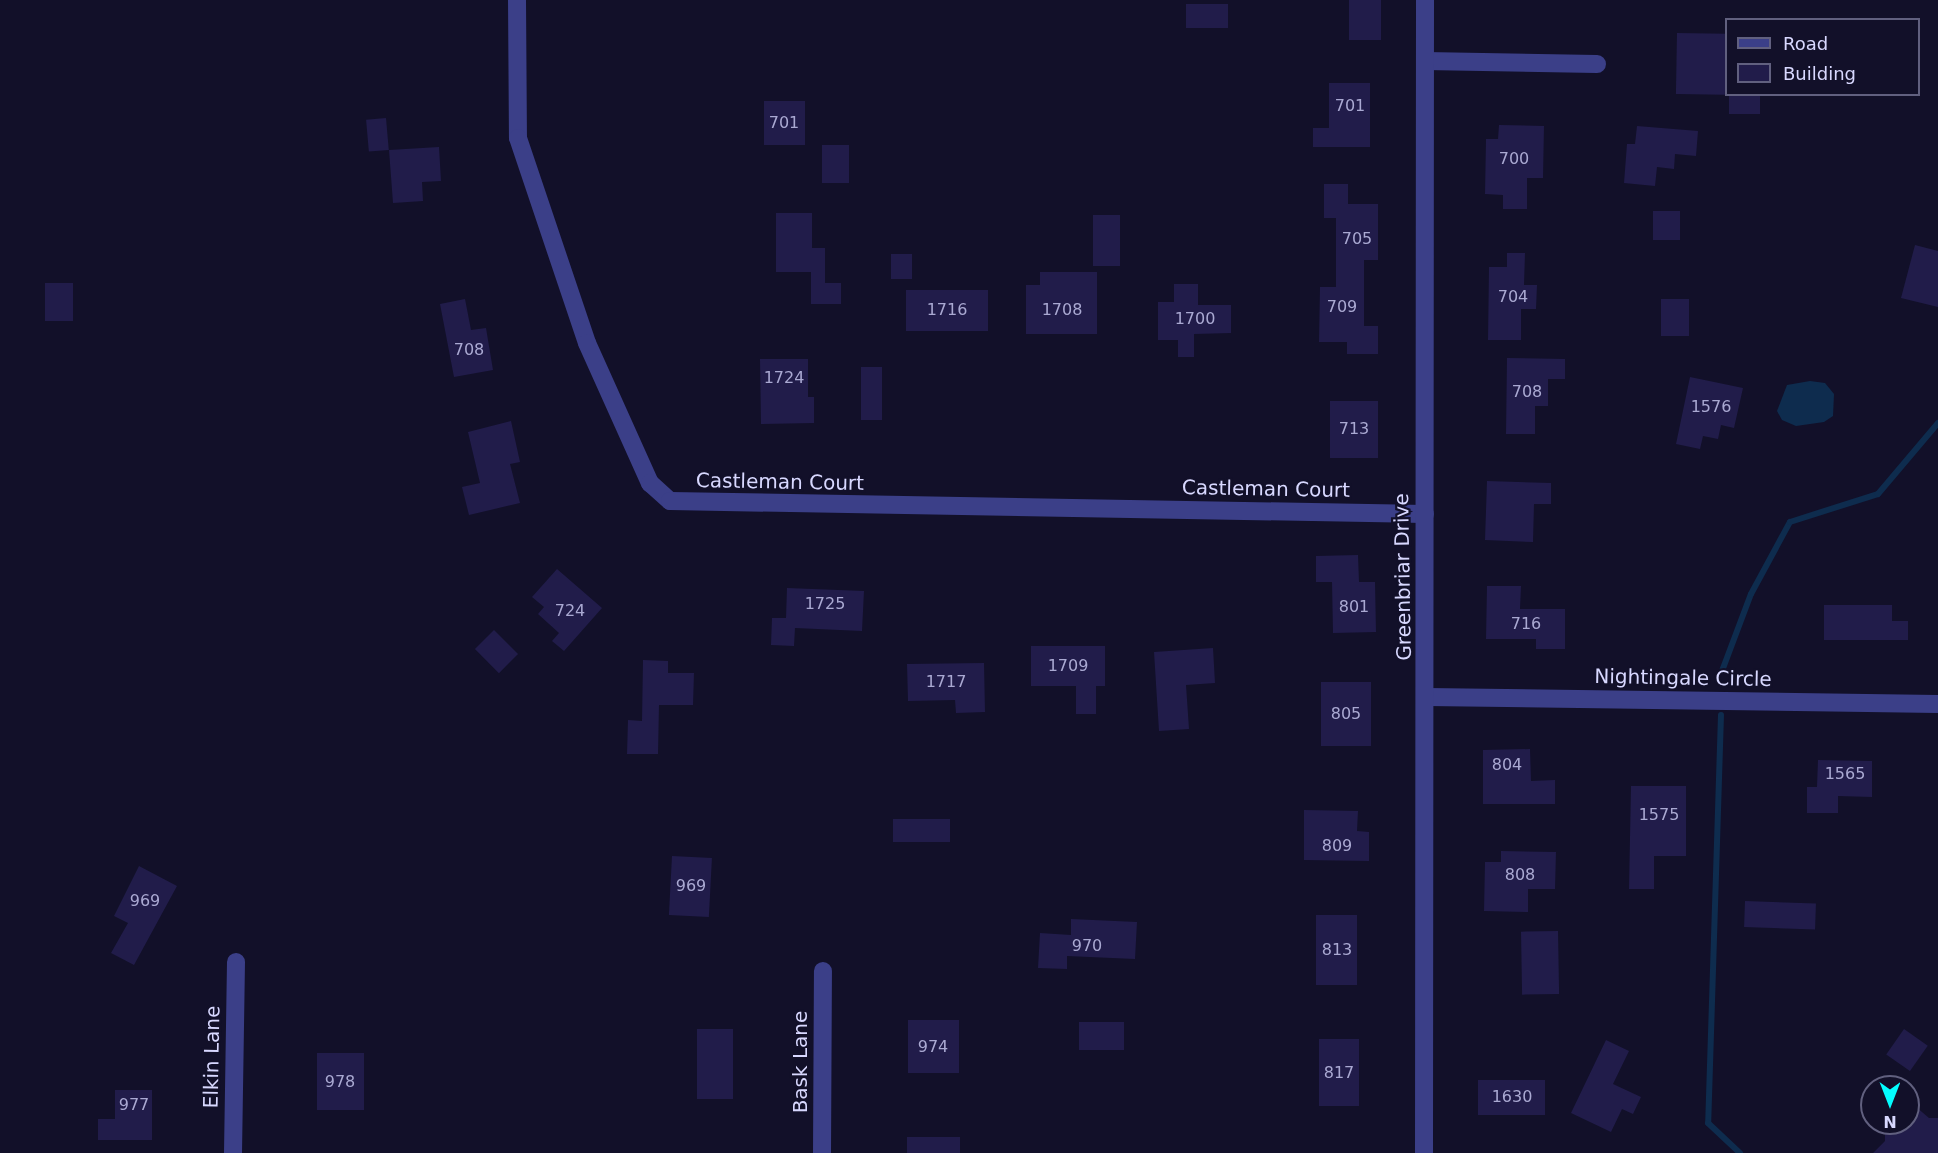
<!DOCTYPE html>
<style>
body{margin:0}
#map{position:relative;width:1938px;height:1153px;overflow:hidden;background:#121029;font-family:"DejaVu Sans",sans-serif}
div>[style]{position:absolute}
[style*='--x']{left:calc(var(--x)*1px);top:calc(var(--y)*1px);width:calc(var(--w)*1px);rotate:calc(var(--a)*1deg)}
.water>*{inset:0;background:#0e2c4e}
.stream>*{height:6px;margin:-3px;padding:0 3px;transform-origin:3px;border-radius:3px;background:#0e2c4e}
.building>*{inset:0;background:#211c4a;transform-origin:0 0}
.minor>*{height:18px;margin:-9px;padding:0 9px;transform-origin:9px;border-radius:9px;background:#3b3f88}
span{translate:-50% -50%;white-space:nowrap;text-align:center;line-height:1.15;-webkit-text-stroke:4.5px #121029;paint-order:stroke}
.number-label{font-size:16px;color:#aaa9d2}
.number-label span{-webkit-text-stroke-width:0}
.street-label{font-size:20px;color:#d8d8ff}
.legend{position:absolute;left:1725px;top:18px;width:195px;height:78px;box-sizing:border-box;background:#121029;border:2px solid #61607f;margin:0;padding:8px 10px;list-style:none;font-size:18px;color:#d8d8ff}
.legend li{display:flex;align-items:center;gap:12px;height:30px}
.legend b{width:30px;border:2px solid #61607f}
.north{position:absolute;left:1860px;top:1075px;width:60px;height:60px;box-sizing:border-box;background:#121029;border:2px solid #61607f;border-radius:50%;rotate:180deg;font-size:16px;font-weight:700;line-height:24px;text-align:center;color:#d8d8ff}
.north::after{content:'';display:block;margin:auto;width:21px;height:27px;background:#04fdff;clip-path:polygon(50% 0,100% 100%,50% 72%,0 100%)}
</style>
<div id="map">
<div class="water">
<i style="clip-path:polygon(1810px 381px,1825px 383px,1834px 394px,1833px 416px,1824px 422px,1796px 426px,1782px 420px,1777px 411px,1787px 385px)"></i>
</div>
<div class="stream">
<i style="--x:1722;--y:671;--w:82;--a:-69.4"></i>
<i style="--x:1751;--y:594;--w:82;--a:-61.6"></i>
<i style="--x:1790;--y:522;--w:92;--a:-17.7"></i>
<i style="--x:1878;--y:494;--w:93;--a:-49.8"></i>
<i style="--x:1721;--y:715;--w:408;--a:91.8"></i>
<i style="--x:1708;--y:1123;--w:44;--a:43.2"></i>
</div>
<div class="building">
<i style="left:1349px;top:0;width:32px;height:40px"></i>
<i style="left:1186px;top:4px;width:42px;height:24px"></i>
<i style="left:1677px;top:33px;width:49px;height:61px;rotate:1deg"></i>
<i style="clip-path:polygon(1329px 83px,1370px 83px,1370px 147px,1313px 147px,1313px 128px,1329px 128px)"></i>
<i style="left:1729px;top:94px;width:31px;height:20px"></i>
<i style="left:764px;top:101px;width:41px;height:44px"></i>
<i style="left:386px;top:118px;width:32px;height:20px;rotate:85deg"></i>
<i style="clip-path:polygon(1499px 125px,1544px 126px,1543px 178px,1527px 178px,1527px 209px,1503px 209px,1503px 195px,1485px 194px,1486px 139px,1498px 139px)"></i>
<i style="clip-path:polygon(1637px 126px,1698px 131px,1696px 156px,1675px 154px,1674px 169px,1657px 167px,1655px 186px,1624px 183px,1627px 144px,1635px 144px)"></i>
<i style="left:822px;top:145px;width:27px;height:38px"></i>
<i style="clip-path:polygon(439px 147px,441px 181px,422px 182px,423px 201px,393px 203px,389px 150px)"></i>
<i style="clip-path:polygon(1324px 184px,1348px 184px,1348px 204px,1378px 204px,1378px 260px,1364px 260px,1364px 326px,1378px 326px,1378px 354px,1347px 354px,1347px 342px,1319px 342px,1320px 287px,1336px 287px,1336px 218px,1324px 218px)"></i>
<i style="left:1653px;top:211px;width:27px;height:29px"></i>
<i style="clip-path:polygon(776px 213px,812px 213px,812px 248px,825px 248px,825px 283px,841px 283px,841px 304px,811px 304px,811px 272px,776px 272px)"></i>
<i style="left:1093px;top:215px;width:27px;height:51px"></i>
<i style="clip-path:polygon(1915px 245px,1938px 251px,1938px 307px,1901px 298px)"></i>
<i style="clip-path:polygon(1507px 253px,1525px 253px,1524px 285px,1537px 285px,1536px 309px,1521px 309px,1521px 340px,1488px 340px,1489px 267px,1507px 267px)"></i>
<i style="left:891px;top:254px;width:21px;height:25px"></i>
<i style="clip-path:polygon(1040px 272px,1097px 272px,1097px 334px,1026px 334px,1026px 285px,1040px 285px)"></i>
<i style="left:45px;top:283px;width:28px;height:38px"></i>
<i style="clip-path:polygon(1174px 284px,1198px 284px,1198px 305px,1231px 305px,1231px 333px,1194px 334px,1194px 357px,1178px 357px,1178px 340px,1158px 340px,1158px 302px,1174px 302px)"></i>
<i style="left:906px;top:290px;width:82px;height:41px"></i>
<i style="clip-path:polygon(465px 299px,471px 330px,486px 328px,493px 370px,454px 377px,440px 304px)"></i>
<i style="left:1661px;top:299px;width:28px;height:37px"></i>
<i style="clip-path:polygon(1507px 358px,1565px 359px,1565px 379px,1548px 379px,1548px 406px,1535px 406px,1535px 434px,1506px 434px)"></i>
<i style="clip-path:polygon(760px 359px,808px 359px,808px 397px,814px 397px,814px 423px,761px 424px)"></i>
<i style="left:861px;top:367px;width:21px;height:53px"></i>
<i style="clip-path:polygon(1690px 377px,1743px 388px,1734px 428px,1721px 425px,1718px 439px,1703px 436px,1700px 449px,1676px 444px)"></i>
<i style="left:1330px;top:401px;width:48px;height:57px"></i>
<i style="clip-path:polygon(511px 421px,520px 462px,510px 464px,520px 503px,469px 515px,462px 487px,480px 483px,468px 432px)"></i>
<i style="clip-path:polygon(1487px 481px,1551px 483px,1551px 504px,1534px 504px,1533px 542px,1485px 540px)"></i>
<i style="clip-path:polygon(1358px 555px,1359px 582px,1375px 582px,1376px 632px,1333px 633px,1332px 582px,1316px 582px,1316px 556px)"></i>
<i style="clip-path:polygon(557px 569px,602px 608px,564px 651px,552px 641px,559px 633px,538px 614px,544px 607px,532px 597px)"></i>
<i style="clip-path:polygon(1487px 586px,1521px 586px,1520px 609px,1565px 609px,1565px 649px,1536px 649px,1536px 639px,1486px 639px)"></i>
<i style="clip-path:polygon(787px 588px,864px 591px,862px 631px,795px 628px,794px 646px,771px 645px,772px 618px,786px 618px)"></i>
<i style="clip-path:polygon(1824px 605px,1892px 605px,1892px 621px,1908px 621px,1908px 640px,1824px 640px)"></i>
<i style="left:494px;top:630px;width:34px;height:27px;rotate:45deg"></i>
<i style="clip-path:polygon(1031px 646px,1105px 646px,1105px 686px,1096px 686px,1096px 714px,1076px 714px,1076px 686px,1031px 686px)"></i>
<i style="clip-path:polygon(1213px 648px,1215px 683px,1186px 685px,1189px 729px,1159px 731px,1154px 652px)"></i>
<i style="clip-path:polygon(643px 660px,668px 661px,668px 673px,694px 673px,693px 705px,659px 705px,658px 754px,627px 754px,628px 720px,642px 721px)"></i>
<i style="clip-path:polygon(984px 663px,985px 712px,956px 713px,955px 700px,908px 701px,907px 664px)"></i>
<i style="left:1321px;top:682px;width:50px;height:64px"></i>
<i style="clip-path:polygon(1530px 749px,1531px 781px,1555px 780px,1555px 804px,1483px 804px,1483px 750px)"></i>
<i style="clip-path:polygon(1818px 760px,1872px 761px,1872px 797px,1838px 796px,1838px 813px,1807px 813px,1807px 787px,1817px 787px)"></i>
<i style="clip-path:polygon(1631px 786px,1686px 786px,1686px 856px,1654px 856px,1654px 889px,1629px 889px)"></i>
<i style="clip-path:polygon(1304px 810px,1358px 811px,1357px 831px,1369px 832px,1369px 861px,1304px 860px)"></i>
<i style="left:893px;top:819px;width:57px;height:23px"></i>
<i style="clip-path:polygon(1501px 851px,1556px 852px,1555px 889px,1528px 889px,1528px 912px,1484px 911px,1485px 862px,1501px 862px)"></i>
<i style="left:672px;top:856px;width:40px;height:59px;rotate:3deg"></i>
<i style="clip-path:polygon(139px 866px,177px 886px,134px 965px,111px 953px,128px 923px,114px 916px)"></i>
<i style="left:1745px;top:901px;width:71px;height:26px;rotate:2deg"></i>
<i style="left:1316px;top:915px;width:41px;height:70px"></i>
<i style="clip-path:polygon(1071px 919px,1137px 922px,1135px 959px,1067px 956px,1067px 969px,1038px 968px,1040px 933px,1071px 935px)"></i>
<i style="left:1558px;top:931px;width:63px;height:37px;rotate:89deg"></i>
<i style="left:908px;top:1020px;width:51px;height:53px"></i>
<i style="left:1079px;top:1022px;width:45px;height:28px"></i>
<i style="left:697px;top:1029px;width:36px;height:70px"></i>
<i style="left:1904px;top:1029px;width:29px;height:31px;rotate:35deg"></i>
<i style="left:1319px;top:1039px;width:40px;height:67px"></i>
<i style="clip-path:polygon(1606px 1040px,1629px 1051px,1613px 1084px,1641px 1097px,1633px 1114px,1622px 1109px,1611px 1132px,1571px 1113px)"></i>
<i style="left:317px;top:1053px;width:47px;height:57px"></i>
<i style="left:1478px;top:1080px;width:67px;height:35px"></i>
<i style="clip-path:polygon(115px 1090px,152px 1090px,152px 1140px,98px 1140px,98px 1119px,115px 1119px)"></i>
<i style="clip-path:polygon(1908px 1100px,1929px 1118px,1938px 1118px,1938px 1153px,1873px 1153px,1885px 1141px,1885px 1132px,1892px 1132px,1892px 1123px,1908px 1123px)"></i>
<i style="left:907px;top:1137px;width:53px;height:16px"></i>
</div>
<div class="minor">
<i style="--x:517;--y:0;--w:138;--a:89.6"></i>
<i style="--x:518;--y:138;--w:216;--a:71.4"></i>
<i style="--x:587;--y:343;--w:154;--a:65.8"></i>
<i style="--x:650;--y:483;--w:27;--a:42"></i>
<i style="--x:670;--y:501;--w:755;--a:0.99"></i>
<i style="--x:1425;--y:61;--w:172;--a:1"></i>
<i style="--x:1427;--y:697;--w:511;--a:0.78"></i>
<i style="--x:233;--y:1153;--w:191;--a:-89.1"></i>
<i style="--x:822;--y:1153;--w:182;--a:-89.7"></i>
<i style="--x:1424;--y:1153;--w:1153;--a:-89.95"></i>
</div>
<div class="number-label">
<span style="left:1350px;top:106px">701</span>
<span style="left:784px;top:123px">701</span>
<span style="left:1514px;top:159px">700</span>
<span style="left:1357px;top:239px">705</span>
<span style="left:1513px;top:297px">704</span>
<span style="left:1342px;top:307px">709</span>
<span style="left:947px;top:310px">1716</span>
<span style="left:1062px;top:310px">1708</span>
<span style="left:1195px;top:319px">1700</span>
<span style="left:469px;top:350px">708</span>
<span style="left:784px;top:378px">1724</span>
<span style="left:1527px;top:392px">708</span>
<span style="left:1711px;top:407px">1576</span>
<span style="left:1354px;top:429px">713</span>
<span style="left:825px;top:604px">1725</span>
<span style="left:1354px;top:607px">801</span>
<span style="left:570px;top:611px">724</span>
<span style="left:1526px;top:624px">716</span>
<span style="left:1068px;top:666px">1709</span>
<span style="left:946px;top:682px">1717</span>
<span style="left:1346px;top:714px">805</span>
<span style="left:1507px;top:765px">804</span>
<span style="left:1845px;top:774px">1565</span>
<span style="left:1659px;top:815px">1575</span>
<span style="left:1337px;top:846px">809</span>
<span style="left:1520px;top:875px">808</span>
<span style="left:691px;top:886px">969</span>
<span style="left:145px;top:901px">969</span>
<span style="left:1087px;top:946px">970</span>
<span style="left:1337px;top:950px">813</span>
<span style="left:933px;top:1047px">974</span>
<span style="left:1339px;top:1073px">817</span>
<span style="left:340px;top:1082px">978</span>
<span style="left:1512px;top:1097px">1630</span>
<span style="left:134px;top:1105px">977</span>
</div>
<div class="street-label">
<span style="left:780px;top:482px;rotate:1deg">Castleman Court</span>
<span style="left:1266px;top:489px;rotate:1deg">Castleman Court</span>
<span style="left:1403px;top:577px;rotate:-91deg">Greenbriar Drive</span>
<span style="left:1683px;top:678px;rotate:1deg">Nightingale Circle</span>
<span style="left:212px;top:1057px;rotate:-89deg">Elkin Lane</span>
<span style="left:800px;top:1062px;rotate:-90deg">Bask Lane</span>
</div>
<ul class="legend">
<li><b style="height:8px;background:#3b3f88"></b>Road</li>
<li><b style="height:16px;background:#211c4a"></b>Building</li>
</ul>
<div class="north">N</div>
</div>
